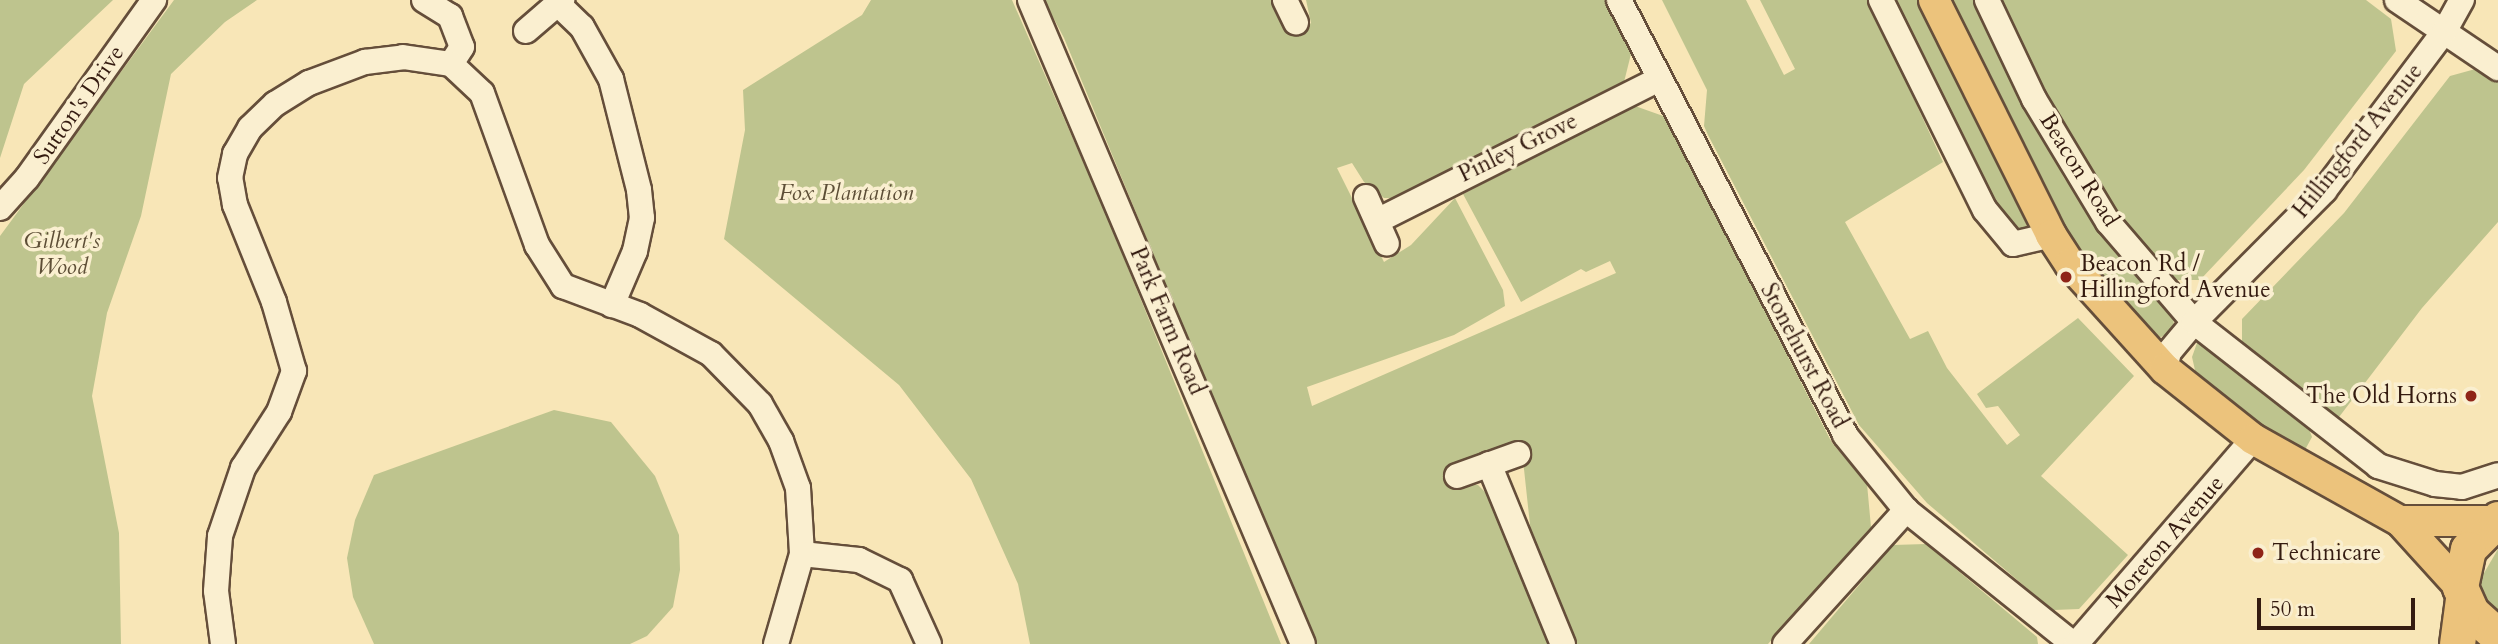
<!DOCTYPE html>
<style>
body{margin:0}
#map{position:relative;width:2498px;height:644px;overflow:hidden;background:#f8e6b7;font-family:Cardo,serif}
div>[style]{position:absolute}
.green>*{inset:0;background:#bec48e}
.roads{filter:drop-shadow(2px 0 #654e3a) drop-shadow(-2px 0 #654e3a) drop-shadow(0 2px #654e3a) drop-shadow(0 -2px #654e3a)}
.minor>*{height:24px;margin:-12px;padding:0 12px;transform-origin:12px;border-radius:12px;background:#faefd0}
.major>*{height:30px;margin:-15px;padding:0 15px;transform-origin:15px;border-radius:15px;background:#ecc37c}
.highway>*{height:35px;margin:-17.5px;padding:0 17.5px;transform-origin:17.5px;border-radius:17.5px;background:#ecc37c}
.dots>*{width:19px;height:19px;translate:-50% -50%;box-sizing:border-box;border:4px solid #faefd0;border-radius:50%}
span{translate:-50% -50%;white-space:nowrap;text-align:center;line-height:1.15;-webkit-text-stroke:7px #faefd0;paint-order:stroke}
.street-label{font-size:23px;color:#341b10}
.park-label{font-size:23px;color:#5d4e36;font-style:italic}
.poi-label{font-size:23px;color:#341b10}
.left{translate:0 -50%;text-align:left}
.right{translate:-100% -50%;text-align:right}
.scale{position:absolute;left:2257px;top:598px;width:158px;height:32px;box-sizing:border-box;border:4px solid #341b10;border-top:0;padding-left:9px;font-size:21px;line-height:24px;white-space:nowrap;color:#341b10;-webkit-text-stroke:5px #faefd0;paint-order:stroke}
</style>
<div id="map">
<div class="green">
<div style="clip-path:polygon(0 0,113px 0,24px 84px,0 158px)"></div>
<div style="clip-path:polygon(174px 0,257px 0,225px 22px,171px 74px,141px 216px,107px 313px,92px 396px,119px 533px,121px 644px,0 644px,0 236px)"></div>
<div style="clip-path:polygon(871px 0,1012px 0,1106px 214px,1281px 644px,1030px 644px,1018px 584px,971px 479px,899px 385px,724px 239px,745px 130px,743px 90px,862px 15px)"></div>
<div style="clip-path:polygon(1044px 0,1274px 0,1304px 29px,1311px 23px,1306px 0,1607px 0,1632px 50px,1623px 86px,1395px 198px,1384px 198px,1364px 182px,1352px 163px,1337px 168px,1384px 262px,1411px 245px,1455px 198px,1503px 290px,1505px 306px,1454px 335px,1307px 387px,1312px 406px,1616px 273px,1610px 261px,1586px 272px,1581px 269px,1521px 302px,1463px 194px,1635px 106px,1666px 117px,1832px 443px,1867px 484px,1871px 527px,1768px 644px,1576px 644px,1531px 534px,1523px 460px,1515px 441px,1454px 465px,1465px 484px,1478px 485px,1492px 499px,1548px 644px,1314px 644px,1064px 38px)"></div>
<div style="clip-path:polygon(1662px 0,1746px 0,1784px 75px,1795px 69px,1760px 0,1868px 0,1943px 162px,1845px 222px,1910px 339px,1928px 331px,1947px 368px,2007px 445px,2020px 435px,1998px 406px,1986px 408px,1977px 394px,2078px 318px,2134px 376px,2041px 476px,2128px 555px,2079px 609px,2054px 610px,2043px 602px,1927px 503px,1859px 425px,1708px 135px,1704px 126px,1707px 90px)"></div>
<div style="clip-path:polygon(1892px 0,1920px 0,2029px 230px,2011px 234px)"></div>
<div style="clip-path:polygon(1943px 0,1976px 0,2064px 178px,2131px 266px,2173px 311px,2174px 330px,2161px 337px,2148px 336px,2084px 267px)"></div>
<div style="clip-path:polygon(1996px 0,2366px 0,2391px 19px,2396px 51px,2304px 170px,2200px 280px,2168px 280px,2078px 161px)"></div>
<div style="clip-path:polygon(2479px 68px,2498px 80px,2498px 222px,2422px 308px,2336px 421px,2242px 350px,2242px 319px,2344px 213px,2450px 76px)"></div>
<div style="clip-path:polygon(2202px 342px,2242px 378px,2308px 426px,2312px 437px,2306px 448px,2299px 451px,2250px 424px,2197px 379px,2192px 357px,2197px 343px)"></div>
<div style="clip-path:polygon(554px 410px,611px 422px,655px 476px,679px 535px,680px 570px,673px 607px,647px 636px,630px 644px,374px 644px,353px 597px,347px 558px,355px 520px,374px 475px)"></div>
<div style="clip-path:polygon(1926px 544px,2037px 637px,2038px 644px,1809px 644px,1893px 545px)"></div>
<div style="clip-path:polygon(2498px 549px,2498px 619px,2487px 607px,2480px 580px)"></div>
</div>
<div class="roads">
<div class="minor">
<div style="left:424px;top:0;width:31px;rotate:32deg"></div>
<div style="left:450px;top:16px;width:33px;rotate:69deg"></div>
<div style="left:462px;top:47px;width:20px;rotate:123deg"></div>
<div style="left:1030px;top:0;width:699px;rotate:67.03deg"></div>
<div style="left:1285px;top:0;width:25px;rotate:64deg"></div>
<div style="left:1619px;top:0;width:490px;rotate:62.5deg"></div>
<div style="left:1845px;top:435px;width:97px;rotate:50.9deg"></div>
<div style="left:1906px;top:510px;width:214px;rotate:38.7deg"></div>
<div style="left:1881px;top:0;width:234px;rotate:63.7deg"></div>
<div style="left:1985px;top:210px;width:44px;rotate:50.5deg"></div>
<div style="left:2013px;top:244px;width:39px;rotate:-13deg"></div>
<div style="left:1987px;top:0;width:110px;rotate:64.6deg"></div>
<div style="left:2034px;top:99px;width:144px;rotate:59deg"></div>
<div style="left:2108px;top:222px;width:132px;rotate:49.3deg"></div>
<div style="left:2194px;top:322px;width:234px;rotate:38deg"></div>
<div style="left:2378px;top:466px;width:60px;rotate:17.5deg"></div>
<div style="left:2435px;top:484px;width:27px;rotate:6deg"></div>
<div style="left:2462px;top:487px;width:38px;rotate:-18deg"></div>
<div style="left:2397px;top:0;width:122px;rotate:34deg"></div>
<div style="left:558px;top:4px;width:33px;rotate:44deg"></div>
<div style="left:582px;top:27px;width:60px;rotate:60.9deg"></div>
<div style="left:611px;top:79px;width:114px;rotate:75.8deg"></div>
<div style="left:639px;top:190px;width:28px;rotate:84deg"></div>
<div style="left:642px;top:218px;width:34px;rotate:102deg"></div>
<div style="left:635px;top:251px;width:59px;rotate:113.1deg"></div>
<div style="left:526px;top:31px;width:48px;rotate:-40.7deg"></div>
<div style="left:1366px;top:197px;width:51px;rotate:65.9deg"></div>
<div style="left:0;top:208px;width:40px;rotate:-48deg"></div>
<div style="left:27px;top:178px;width:219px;rotate:-54.5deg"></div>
<div style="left:1379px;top:220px;width:313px;rotate:-26.7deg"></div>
<div style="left:2165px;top:369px;width:17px;rotate:-77deg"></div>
<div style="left:2169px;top:352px;width:39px;rotate:-50deg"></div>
<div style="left:2194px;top:322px;width:185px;rotate:-45.2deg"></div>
<div style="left:2324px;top:191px;width:199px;rotate:-53deg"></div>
<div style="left:2444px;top:32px;width:37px;rotate:-61deg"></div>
<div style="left:1489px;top:464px;width:195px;rotate:67.7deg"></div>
<div style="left:1457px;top:476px;width:65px;rotate:-19.8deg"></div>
<div style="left:802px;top:554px;width:57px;rotate:6deg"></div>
<div style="left:859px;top:560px;width:46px;rotate:26deg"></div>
<div style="left:900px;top:580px;width:70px;rotate:65.6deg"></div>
<div style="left:223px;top:644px;width:53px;rotate:-97.5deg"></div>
<div style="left:216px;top:591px;width:55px;rotate:-85.8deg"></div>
<div style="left:220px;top:536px;width:72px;rotate:-71.3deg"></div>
<div style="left:243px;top:468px;width:67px;rotate:-57.3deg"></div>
<div style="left:279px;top:412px;width:44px;rotate:-69.9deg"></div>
<div style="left:294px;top:371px;width:72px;rotate:-106.2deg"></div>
<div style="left:274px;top:302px;width:105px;rotate:-111.9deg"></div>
<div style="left:235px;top:205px;width:27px;rotate:-100deg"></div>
<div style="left:230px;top:178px;width:25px;rotate:-78deg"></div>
<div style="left:235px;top:154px;width:30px;rotate:-60deg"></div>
<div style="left:250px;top:128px;width:35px;rotate:-44deg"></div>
<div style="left:275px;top:104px;width:40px;rotate:-32deg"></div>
<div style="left:309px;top:83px;width:60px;rotate:-20.6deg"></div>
<div style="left:365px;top:62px;width:38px;rotate:-7deg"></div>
<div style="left:403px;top:57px;width:49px;rotate:8.3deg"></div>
<div style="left:451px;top:64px;width:42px;rotate:43.1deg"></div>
<div style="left:482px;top:93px;width:162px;rotate:70.1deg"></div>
<div style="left:537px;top:245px;width:49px;rotate:57.6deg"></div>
<div style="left:563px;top:286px;width:82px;rotate:20.6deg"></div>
<div style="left:640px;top:315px;width:81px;rotate:28.8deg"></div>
<div style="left:711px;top:354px;width:70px;rotate:45.6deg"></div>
<div style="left:760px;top:404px;width:43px;rotate:60.4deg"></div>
<div style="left:781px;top:441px;width:50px;rotate:70.1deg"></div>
<div style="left:798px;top:488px;width:66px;rotate:86.5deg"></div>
<div style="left:802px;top:554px;width:94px;rotate:106.1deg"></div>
<div style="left:1785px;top:644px;width:181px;rotate:-47.9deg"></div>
<div style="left:2076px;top:644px;width:271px;rotate:-49.2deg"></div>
</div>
<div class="major">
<div style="left:1934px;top:0;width:263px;rotate:63.5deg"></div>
<div style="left:2051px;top:235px;width:35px;rotate:57deg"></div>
<div style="left:2070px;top:264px;width:142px;rotate:47.9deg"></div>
<div style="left:2165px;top:369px;width:112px;rotate:38.5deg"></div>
<div style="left:2253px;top:439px;width:168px;rotate:29.2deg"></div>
<div style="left:2400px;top:521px;width:89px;rotate:47.7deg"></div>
<div style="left:2400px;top:521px;width:93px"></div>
</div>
<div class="highway">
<div style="left:2498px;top:519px;width:42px;rotate:135deg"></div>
<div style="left:2468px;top:549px;width:39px;rotate:102deg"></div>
<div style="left:2460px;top:587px;width:27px;rotate:66deg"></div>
<div style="left:2471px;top:612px;width:36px;rotate:42deg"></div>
<div style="left:2457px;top:644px;width:45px;rotate:-82.4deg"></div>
</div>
</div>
<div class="dots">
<div style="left:2066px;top:277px;background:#8f2418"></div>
<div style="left:2471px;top:396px;background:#8f2418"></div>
<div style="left:2258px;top:553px;background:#8f2418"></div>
</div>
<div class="street-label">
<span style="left:79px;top:105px;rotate:-55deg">Sutton's Drive</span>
<span style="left:2358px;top:141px;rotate:-51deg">Hillingford Avenue</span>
<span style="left:1518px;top:148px;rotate:-26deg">Pinley Grove</span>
<span style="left:2079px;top:170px;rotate:58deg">Beacon Road</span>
<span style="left:1167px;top:321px;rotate:67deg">Park Farm Road</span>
<span style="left:1804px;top:356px;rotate:62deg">Stonehurst Road</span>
<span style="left:2165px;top:542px;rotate:-49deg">Moreton Avenue</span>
</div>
<div class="park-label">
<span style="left:846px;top:193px">Fox Plantation</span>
<span style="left:62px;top:254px">Gilbert's<br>Wood</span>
</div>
<div class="poi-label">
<span class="left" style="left:2080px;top:277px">Beacon Rd /<br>Hillingford Avenue</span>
<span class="right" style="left:2457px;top:396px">The Old Horns</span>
<span class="left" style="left:2272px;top:553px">Technicare</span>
</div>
<div class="scale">50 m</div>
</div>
